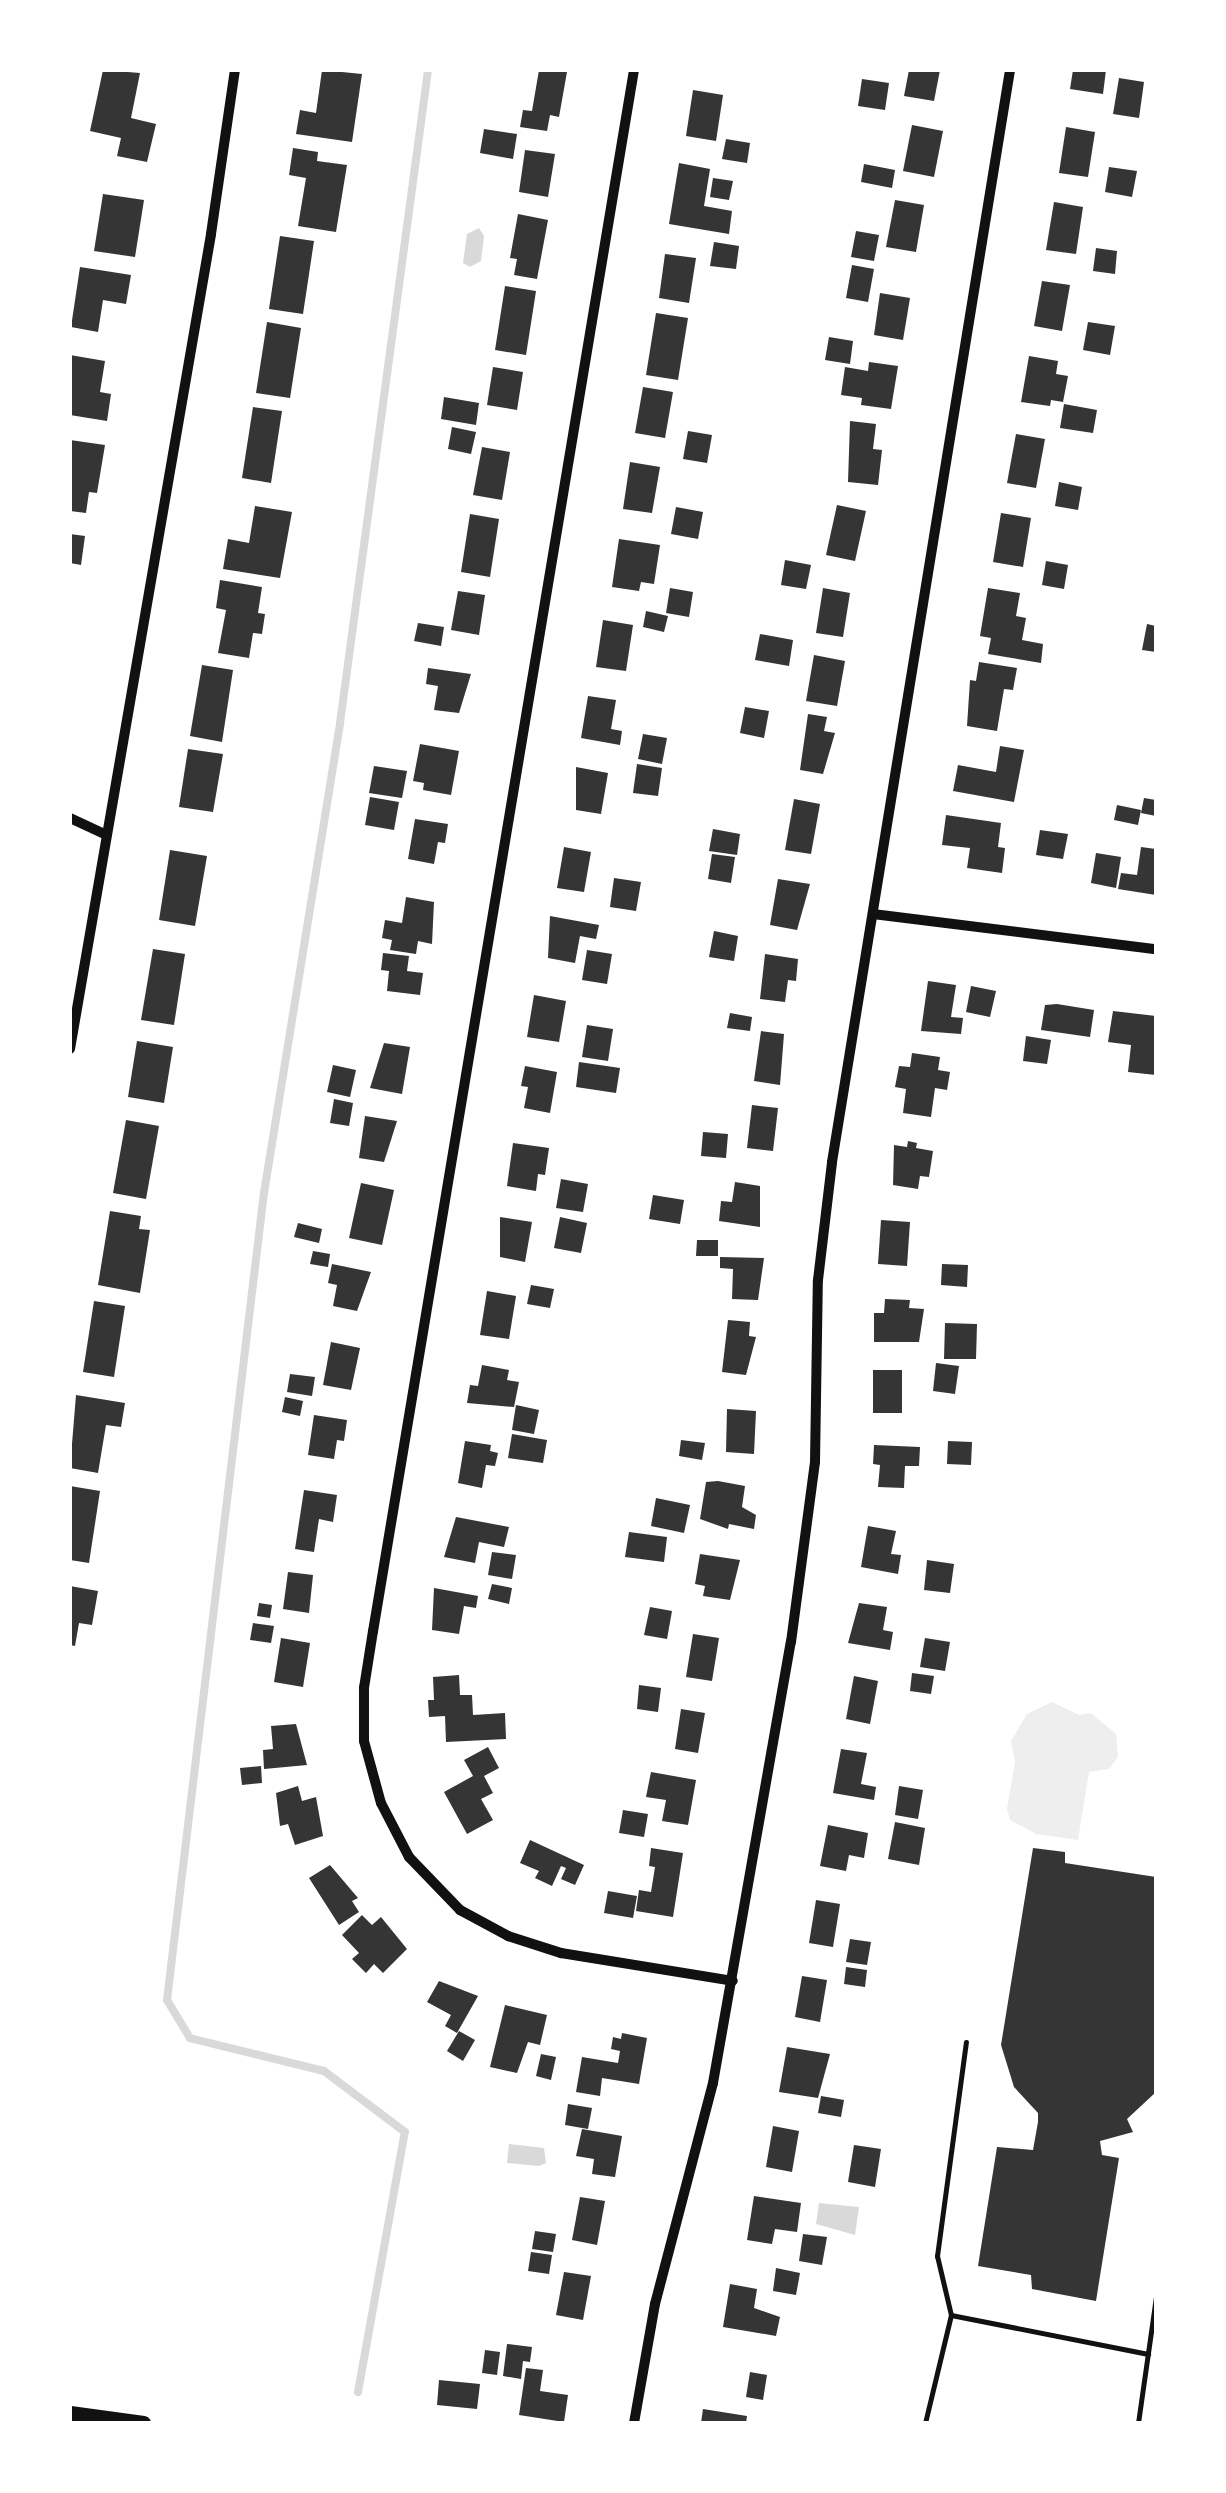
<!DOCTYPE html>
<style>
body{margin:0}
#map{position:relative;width:1226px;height:2493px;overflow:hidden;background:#fff;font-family:"Varela Round",sans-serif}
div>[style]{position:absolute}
.green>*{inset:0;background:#eee}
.water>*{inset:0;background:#d9d9d9}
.stream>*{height:8px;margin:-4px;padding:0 4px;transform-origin:4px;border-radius:4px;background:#d9d9d9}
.building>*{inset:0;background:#353535}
.service>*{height:5px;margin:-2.5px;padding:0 2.5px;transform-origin:2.5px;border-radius:2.5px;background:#111}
.minor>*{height:10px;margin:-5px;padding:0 5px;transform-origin:5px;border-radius:5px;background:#111}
.secondary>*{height:15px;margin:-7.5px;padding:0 7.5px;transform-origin:7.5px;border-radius:7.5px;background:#111}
span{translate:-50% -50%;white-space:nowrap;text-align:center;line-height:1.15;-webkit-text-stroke:8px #fff;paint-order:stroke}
.frame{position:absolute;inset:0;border:72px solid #fff;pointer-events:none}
</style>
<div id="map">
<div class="green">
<div style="clip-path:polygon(1052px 1702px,1079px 1715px,1091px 1713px,1116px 1734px,1118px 1757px,1109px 1769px,1089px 1772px,1078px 1840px,1036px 1834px,1010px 1820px,1007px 1809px,1015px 1762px,1011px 1741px,1027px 1714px)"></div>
</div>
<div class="water">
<div style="clip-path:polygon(479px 228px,484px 236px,481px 261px,470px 267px,463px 263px,467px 234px)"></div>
<div style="clip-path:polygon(509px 2144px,544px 2148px,546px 2163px,539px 2166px,507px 2163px)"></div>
<div style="clip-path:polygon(819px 2203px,859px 2207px,855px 2235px,816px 2224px)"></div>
</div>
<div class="stream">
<div style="left:358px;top:2392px;width:264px;rotate:-79.8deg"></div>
<div style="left:405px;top:2132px;width:101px;rotate:-143deg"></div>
<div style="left:324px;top:2071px;width:138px;rotate:-166.2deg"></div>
<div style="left:190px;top:2038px;width:44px;rotate:-121.2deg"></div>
<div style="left:167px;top:2000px;width:813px;rotate:-83.15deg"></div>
<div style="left:264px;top:1193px;width:476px;rotate:-80.8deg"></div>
<div style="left:340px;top:723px;width:659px;rotate:-82.32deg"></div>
</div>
<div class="building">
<div style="clip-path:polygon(103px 70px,140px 73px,131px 118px,156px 124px,147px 162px,117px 156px,121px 138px,90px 131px)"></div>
<div style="clip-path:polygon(322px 70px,362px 74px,352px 142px,296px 134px,300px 110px,316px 113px)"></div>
<div style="clip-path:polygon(539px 70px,567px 72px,559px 117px,550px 115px,547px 131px,520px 127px,523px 110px,532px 111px)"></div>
<div style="clip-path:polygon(909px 70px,940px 70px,934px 101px,904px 96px)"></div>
<div style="clip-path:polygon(1073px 70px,1106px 70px,1103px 94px,1070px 89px)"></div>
<div style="clip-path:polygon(1119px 78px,1144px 82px,1139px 118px,1113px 114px)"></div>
<div style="clip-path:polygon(862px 79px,889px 83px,885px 110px,858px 106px)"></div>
<div style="clip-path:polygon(693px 90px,723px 95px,716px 141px,686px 136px)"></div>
<div style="clip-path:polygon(912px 125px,943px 131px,934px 177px,903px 171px)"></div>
<div style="clip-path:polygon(1066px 127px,1095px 132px,1088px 177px,1059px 173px)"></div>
<div style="clip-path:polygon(484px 129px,517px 134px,513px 159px,480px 153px)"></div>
<div style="clip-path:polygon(726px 139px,750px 143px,747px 163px,722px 159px)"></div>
<div style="clip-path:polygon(293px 148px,318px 152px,317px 161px,347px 165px,336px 232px,298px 226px,306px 178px,289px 175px)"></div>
<div style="clip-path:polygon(525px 150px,555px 154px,548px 197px,519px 192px)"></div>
<div style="clip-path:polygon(679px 163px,710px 169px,704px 206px,732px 211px,729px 234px,669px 224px)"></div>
<div style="clip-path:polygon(864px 164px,895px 170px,892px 188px,861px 182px)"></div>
<div style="clip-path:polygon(1109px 167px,1137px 171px,1132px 197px,1105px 192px)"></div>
<div style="clip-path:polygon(713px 178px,733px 181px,729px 200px,710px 197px)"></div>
<div style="clip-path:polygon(103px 194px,144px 200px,135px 257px,94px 251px)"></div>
<div style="clip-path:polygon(895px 200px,924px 205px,916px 252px,886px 247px)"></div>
<div style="clip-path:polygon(1054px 202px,1083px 207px,1076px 254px,1046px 250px)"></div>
<div style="clip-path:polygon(518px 214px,548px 220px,537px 279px,514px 275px,517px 259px,510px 258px)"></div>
<div style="clip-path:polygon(856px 231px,879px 235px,874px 261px,851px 257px)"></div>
<div style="clip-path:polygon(280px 236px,314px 241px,303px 314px,269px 309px)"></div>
<div style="clip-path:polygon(714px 242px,739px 246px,736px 269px,710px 266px)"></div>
<div style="clip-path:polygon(1096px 248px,1117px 251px,1115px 274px,1093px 271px)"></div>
<div style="clip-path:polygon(665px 254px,696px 258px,689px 303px,659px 298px)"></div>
<div style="clip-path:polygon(852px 265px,874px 269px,868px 302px,846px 298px)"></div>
<div style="clip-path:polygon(80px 267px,131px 275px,126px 304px,103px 300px,98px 332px,71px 327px)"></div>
<div style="clip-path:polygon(1042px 281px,1070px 285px,1062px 331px,1034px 326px)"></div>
<div style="clip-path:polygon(505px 286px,536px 291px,526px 355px,495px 350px)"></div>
<div style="clip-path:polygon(880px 293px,910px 298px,903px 340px,874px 335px)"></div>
<div style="clip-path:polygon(656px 313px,688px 318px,678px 380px,646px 375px)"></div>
<div style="clip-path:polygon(267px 322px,301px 328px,290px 398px,256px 393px)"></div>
<div style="clip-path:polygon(1088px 322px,1115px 326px,1110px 355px,1083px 350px)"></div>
<div style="clip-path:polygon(829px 337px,853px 341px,850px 364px,825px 360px)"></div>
<div style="clip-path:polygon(70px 355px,105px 361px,100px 392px,111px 394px,107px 421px,70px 415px)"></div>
<div style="clip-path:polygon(1029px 356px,1058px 361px,1056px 374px,1068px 376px,1063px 402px,1051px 400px,1050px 406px,1021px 402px)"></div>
<div style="clip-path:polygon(869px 362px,898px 366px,891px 409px,861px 405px,862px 398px,841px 395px,845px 367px,868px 371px)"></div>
<div style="clip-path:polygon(493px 367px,523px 372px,517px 410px,487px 405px)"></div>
<div style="clip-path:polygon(643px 387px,673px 392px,665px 438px,635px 433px)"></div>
<div style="clip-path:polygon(444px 397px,479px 403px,476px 425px,441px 419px)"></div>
<div style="clip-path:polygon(1064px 404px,1097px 410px,1093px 433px,1060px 428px)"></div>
<div style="clip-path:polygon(253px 407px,282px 411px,271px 483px,242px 478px)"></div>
<div style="clip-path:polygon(850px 421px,876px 424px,873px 449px,882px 450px,878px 485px,848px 482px)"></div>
<div style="clip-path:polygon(452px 427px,476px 432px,471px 454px,448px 449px)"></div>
<div style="clip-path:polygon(688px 431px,712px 435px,707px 463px,683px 459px)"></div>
<div style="clip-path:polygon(1016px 434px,1045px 439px,1036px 488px,1007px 483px)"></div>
<div style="clip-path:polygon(70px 440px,105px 445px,97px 493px,89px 492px,86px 513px,70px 511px)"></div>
<div style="clip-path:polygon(482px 447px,510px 452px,502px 500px,473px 495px)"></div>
<div style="clip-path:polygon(630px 462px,660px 467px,652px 513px,623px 509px)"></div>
<div style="clip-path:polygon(1059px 482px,1082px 487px,1078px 510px,1055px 506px)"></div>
<div style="clip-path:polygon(837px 505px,866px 511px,855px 561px,826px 555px)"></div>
<div style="clip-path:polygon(255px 506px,292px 512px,280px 578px,223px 569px,228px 539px,249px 543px)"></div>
<div style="clip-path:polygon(676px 507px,703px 512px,698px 539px,671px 534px)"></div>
<div style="clip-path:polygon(1001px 513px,1031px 518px,1023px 567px,993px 562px)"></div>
<div style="clip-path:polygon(470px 514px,499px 519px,490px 577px,461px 572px)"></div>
<div style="clip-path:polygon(70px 534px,85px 536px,81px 565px,70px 563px)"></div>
<div style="clip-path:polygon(619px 539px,660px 545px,654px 584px,641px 582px,639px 591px,612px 587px)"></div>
<div style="clip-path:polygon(785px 560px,811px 565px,806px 589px,781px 585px)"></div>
<div style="clip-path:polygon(1046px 561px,1068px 565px,1064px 589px,1042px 585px)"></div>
<div style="clip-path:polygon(220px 580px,262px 587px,258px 613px,265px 614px,262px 634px,253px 633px,249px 658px,218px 653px,226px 610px,216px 608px)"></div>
<div style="clip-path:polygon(670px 588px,693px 592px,689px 617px,666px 613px)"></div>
<div style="clip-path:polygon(823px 588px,850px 593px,843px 637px,816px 633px)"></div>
<div style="clip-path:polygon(988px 588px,1020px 593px,1016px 616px,1026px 618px,1022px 640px,1043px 644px,1041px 663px,988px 654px,991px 638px,980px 636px)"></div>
<div style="clip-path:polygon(458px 591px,485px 595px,479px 635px,451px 630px)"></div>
<div style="clip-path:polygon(646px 611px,668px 616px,664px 632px,643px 627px)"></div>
<div style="clip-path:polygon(603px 620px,633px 625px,626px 671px,596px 667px)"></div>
<div style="clip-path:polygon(418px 623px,444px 627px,441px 646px,414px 641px)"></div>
<div style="clip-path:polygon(1147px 624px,1156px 626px,1156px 652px,1142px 650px)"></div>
<div style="clip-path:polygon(760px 634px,793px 640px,789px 666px,755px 660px)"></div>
<div style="clip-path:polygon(814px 655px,845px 661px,837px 706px,806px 701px)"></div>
<div style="clip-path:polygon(979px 662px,1017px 668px,1013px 690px,1004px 689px,997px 731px,967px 726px,970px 680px,976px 681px)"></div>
<div style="clip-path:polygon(202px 665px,233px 670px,222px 742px,190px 736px)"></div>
<div style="clip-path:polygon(428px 668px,471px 674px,459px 713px,434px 710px,438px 686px,426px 684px)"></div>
<div style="clip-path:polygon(588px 696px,616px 700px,611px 729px,622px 731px,620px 745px,581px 738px)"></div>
<div style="clip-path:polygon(745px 707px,769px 711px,764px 738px,740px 733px)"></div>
<div style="clip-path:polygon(808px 714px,827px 717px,824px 731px,835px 733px,823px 774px,800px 770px)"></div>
<div style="clip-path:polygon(643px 734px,667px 738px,662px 764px,638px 759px)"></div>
<div style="clip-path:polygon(420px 744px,459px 751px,451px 795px,423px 790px,424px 783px,413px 781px)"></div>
<div style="clip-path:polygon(1000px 746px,1024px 750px,1014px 802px,953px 791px,958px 765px,996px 772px)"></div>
<div style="clip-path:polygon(188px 749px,223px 754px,213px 812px,179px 807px)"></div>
<div style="clip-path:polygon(637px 764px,662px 768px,658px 796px,633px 793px)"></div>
<div style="clip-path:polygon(374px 766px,407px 771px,402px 798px,369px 793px)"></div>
<div style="clip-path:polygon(576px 767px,608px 773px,601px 814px,576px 810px)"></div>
<div style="clip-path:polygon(370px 797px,399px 802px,394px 830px,365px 825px)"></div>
<div style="clip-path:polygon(1144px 798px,1156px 800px,1156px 816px,1141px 813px)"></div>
<div style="clip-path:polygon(794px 799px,820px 804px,811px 854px,785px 850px)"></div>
<div style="clip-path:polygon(1117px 805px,1141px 810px,1138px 825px,1114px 820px)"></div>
<div style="clip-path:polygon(946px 815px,1001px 823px,998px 847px,1005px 848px,1002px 873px,967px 868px,970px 848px,942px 845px)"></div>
<div style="clip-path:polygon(415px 819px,448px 824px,445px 843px,438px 842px,434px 864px,408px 859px)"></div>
<div style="clip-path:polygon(713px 829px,740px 834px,737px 855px,709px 851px)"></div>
<div style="clip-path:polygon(1040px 830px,1068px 834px,1063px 859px,1036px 855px)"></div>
<div style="clip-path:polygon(564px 847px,591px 852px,584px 892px,557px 888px)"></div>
<div style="clip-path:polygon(1141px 847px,1156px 849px,1156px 895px,1118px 889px,1121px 873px,1137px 875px)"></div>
<div style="clip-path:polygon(170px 850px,207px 856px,195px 926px,159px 920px)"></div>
<div style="clip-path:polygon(1096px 853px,1121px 857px,1116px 888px,1091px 883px)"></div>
<div style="clip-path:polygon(712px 854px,735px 857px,731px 883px,708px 879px)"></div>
<div style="clip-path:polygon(614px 878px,641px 882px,636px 911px,610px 907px)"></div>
<div style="clip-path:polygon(778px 879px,810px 884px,797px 930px,770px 925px)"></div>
<div style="clip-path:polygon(406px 897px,434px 902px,432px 944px,418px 941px,416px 954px,390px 950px,392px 940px,382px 938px,385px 920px,402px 923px)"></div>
<div style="clip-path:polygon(550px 916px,599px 925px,596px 939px,580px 936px,575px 963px,548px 958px)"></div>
<div style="clip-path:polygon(714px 931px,738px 936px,734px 961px,709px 957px)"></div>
<div style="clip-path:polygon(153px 949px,185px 954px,174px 1025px,141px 1020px)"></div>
<div style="clip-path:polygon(587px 950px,612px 954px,607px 984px,582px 980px)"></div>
<div style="clip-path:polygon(383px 953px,409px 956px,407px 971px,423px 973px,420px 995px,387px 991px,389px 971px,381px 970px)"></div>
<div style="clip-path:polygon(765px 954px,798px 959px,796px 981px,788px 980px,785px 1002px,760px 999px)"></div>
<div style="clip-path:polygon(928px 981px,956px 985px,951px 1017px,963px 1018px,961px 1034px,921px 1031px)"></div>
<div style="clip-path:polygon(971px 986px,996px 991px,990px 1017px,966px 1012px)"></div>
<div style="clip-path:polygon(534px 995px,566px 1001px,559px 1042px,527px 1037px)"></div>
<div style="clip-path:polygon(1057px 1004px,1094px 1010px,1090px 1037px,1041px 1030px,1045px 1005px)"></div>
<div style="clip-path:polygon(1113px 1011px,1156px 1016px,1156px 1075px,1128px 1072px,1131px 1045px,1108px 1042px)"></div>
<div style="clip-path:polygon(730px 1013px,752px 1017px,750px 1031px,727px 1028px)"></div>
<div style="clip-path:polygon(587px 1025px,613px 1029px,608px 1061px,582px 1057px)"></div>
<div style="clip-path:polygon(761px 1031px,784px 1034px,780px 1085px,754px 1081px)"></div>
<div style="clip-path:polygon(1026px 1036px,1051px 1040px,1047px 1064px,1023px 1061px)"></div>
<div style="clip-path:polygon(137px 1041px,173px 1047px,164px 1103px,128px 1097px)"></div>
<div style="clip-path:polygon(384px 1043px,410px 1047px,402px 1094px,370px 1088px)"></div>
<div style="clip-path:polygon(912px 1053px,940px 1057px,938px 1070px,950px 1072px,947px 1090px,935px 1088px,931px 1117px,903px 1113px,906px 1089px,895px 1087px,899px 1066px,910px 1067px)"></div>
<div style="clip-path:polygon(579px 1062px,620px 1068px,616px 1093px,576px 1087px)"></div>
<div style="clip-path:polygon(333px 1065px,356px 1070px,350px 1097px,327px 1092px)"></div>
<div style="clip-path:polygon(525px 1066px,557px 1072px,550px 1113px,524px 1108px,528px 1087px,521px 1086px)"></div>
<div style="clip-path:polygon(334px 1099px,353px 1103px,349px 1126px,330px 1123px)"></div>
<div style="clip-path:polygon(752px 1105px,778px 1108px,773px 1151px,747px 1148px)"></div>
<div style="clip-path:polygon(365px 1116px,397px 1121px,384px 1162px,359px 1158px)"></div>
<div style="clip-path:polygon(126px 1120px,159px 1126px,146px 1199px,113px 1193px)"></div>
<div style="clip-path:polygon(703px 1132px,728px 1134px,726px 1158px,701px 1156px)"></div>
<div style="clip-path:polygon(908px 1141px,917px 1143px,916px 1148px,933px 1151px,929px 1177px,920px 1176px,918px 1189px,893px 1185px,894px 1145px,907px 1147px)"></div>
<div style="clip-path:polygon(513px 1143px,549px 1148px,545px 1175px,538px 1174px,536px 1191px,507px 1186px)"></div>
<div style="clip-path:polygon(561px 1179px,588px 1184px,583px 1212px,556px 1208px)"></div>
<div style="clip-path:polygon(735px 1182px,760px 1186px,760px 1227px,719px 1221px,721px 1201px,732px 1202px)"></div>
<div style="clip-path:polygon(361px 1183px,394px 1190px,382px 1245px,349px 1238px)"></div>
<div style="clip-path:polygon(653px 1195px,684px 1200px,680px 1224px,649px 1219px)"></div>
<div style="clip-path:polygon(110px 1211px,141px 1216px,139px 1229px,150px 1230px,140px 1293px,98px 1285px)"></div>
<div style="clip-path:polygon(500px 1217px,532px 1222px,525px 1262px,500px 1257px)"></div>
<div style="clip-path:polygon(560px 1217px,587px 1223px,581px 1253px,554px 1248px)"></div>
<div style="clip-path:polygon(881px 1220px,910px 1222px,907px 1266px,878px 1264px)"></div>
<div style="clip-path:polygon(298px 1223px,322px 1229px,319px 1243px,294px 1237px)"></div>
<div style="clip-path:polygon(697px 1240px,718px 1240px,718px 1256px,696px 1256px)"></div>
<div style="clip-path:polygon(313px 1251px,330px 1254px,328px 1267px,310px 1264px)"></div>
<div style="clip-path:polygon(720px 1257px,764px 1258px,758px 1300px,732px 1299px,733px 1269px,720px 1268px)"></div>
<div style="clip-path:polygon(332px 1264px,371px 1272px,357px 1311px,333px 1306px,337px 1285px,328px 1283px)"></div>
<div style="clip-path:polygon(942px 1264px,968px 1265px,967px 1287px,941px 1285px)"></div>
<div style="clip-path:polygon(531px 1285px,554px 1289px,550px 1308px,527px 1304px)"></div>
<div style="clip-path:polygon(487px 1291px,516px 1296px,509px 1339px,480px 1335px)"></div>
<div style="clip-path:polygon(885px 1299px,910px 1300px,909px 1308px,924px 1309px,919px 1342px,874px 1342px,874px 1313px,884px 1313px)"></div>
<div style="clip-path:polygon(94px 1301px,125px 1306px,114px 1377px,83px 1372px)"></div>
<div style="clip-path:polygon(728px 1320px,750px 1322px,749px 1336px,756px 1337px,746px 1375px,722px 1372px)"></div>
<div style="clip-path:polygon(945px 1323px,977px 1324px,976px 1359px,944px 1359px)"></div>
<div style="clip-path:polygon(331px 1342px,360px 1348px,351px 1390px,323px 1385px)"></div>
<div style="clip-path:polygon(936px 1363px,959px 1366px,955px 1394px,933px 1391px)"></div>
<div style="clip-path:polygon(482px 1365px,509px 1370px,507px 1380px,519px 1382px,514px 1407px,467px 1403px,470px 1385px,478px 1386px)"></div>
<div style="clip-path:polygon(873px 1370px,902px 1370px,902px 1413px,873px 1413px)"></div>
<div style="clip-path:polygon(290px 1374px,315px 1377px,312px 1396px,287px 1392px)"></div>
<div style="clip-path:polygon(76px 1395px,125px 1403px,121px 1427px,106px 1425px,98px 1473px,70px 1468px)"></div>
<div style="clip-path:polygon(285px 1397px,303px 1401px,300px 1416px,282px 1412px)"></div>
<div style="clip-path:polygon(516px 1405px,539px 1410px,534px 1434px,512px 1430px)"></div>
<div style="clip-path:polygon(727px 1409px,756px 1411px,754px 1454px,726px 1452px)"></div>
<div style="clip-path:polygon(314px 1415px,347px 1420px,344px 1441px,337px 1440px,334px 1459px,308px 1455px)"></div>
<div style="clip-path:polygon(512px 1434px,547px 1440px,543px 1463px,508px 1458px)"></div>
<div style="clip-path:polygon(681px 1440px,705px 1443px,702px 1460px,679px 1456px)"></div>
<div style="clip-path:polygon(465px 1441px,491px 1445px,490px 1451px,498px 1453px,495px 1466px,486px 1465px,482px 1488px,458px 1483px)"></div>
<div style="clip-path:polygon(948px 1441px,972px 1442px,971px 1465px,947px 1464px)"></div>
<div style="clip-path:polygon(874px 1445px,920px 1447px,919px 1466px,905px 1466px,904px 1488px,878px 1487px,880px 1465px,873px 1464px)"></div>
<div style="clip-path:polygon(718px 1481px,745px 1486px,742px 1507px,756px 1515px,754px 1529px,729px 1524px,728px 1529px,700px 1519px,706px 1482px)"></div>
<div style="clip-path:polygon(70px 1486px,100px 1491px,89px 1563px,70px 1560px)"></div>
<div style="clip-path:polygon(304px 1490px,337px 1495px,333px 1522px,319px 1519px,314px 1552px,295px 1549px)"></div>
<div style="clip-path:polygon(656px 1498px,690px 1505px,684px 1533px,651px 1526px)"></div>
<div style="clip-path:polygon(456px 1517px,509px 1527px,504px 1547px,479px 1542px,475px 1563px,444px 1557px)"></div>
<div style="clip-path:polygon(868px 1526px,896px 1531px,891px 1554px,901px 1555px,898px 1574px,861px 1567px)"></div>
<div style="clip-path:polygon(629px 1532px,667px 1537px,664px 1562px,625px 1557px)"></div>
<div style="clip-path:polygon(492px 1552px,516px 1555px,512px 1579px,488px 1575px)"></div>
<div style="clip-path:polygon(700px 1554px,740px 1560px,730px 1600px,703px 1596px,705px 1586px,695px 1584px)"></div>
<div style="clip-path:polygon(927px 1560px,954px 1564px,950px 1593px,924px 1590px)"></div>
<div style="clip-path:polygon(288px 1572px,313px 1575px,309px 1613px,283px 1609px)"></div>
<div style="clip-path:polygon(492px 1584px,512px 1588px,509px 1604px,488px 1599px)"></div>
<div style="clip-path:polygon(70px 1586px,98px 1591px,92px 1625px,79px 1623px,75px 1646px,70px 1645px)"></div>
<div style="clip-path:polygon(434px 1588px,478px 1596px,476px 1608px,464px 1606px,459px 1634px,432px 1630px)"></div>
<div style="clip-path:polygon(259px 1603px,272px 1605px,270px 1618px,257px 1616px)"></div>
<div style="clip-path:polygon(859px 1603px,887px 1607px,883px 1630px,893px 1632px,890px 1650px,848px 1643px)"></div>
<div style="clip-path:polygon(650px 1607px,672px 1611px,667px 1639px,644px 1635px)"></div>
<div style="clip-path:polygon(253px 1623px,274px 1626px,271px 1643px,250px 1640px)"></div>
<div style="clip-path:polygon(693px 1634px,719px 1638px,712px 1681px,686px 1677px)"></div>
<div style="clip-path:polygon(281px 1638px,310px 1643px,303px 1687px,274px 1682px)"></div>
<div style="clip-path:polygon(925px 1638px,950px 1642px,945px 1671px,920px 1667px)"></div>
<div style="clip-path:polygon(912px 1673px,934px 1676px,931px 1694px,910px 1691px)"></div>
<div style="clip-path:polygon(459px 1675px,460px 1695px,472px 1695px,473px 1715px,505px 1713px,506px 1739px,446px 1742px,445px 1716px,429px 1717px,428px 1700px,434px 1700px,433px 1677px)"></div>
<div style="clip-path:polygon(854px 1676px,878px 1681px,870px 1724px,846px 1719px)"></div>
<div style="clip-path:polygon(639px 1685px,661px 1688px,658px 1712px,637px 1709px)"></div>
<div style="clip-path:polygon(681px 1709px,705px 1713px,698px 1753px,675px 1749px)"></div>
<div style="clip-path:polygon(296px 1724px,307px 1765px,264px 1769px,263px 1750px,273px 1749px,271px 1726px)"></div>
<div style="clip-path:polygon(488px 1747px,499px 1768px,484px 1776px,493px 1793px,481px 1799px,493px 1820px,467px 1834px,444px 1792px,473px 1776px,464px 1760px)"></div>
<div style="clip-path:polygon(841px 1749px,867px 1753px,861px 1784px,876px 1787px,874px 1800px,833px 1793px)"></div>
<div style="clip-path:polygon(261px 1766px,262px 1783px,242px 1785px,240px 1768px)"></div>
<div style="clip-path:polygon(651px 1772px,696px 1780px,688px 1825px,662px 1821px,666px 1800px,646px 1797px)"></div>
<div style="clip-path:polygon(298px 1786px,302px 1801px,316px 1797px,323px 1836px,295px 1845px,288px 1824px,280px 1826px,276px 1793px)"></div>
<div style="clip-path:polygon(899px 1786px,923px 1790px,918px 1819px,895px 1815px)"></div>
<div style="clip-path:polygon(623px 1810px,648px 1814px,644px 1837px,619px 1833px)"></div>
<div style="clip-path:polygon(895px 1822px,925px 1828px,919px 1865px,888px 1859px)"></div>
<div style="clip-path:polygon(828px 1825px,868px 1833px,864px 1858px,849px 1855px,846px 1871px,820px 1866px)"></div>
<div style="clip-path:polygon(530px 1840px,584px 1865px,575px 1885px,561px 1879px,566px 1868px,561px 1866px,552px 1886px,535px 1878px,539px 1871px,520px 1863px)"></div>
<div style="clip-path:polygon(651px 1848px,683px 1853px,673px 1917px,636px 1911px,639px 1890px,651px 1892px,655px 1867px,649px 1866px)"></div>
<div style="clip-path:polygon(1033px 1848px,1065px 1852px,1065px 1863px,1156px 1877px,1156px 2092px,1127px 2119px,1133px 2132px,1100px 2141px,1102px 2155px,1119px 2158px,1096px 2301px,1032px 2289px,1031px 2275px,978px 2266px,997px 2147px,1033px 2150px,1038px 2122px,1038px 2113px,1014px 2087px,1001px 2045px)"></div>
<div style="clip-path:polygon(330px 1865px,358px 1898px,352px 1901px,359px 1912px,339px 1925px,309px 1878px)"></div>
<div style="clip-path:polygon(608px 1891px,637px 1896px,633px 1918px,604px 1913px)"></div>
<div style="clip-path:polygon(816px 1900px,840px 1904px,833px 1947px,809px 1943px)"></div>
<div style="clip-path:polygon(362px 1915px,372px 1925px,381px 1917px,407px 1949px,383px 1973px,374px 1964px,366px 1973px,352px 1959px,359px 1953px,342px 1935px)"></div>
<div style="clip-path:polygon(850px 1939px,871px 1942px,867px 1965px,846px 1962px)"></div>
<div style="clip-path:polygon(846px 1967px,867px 1970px,865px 1987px,844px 1984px)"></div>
<div style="clip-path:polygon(802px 1976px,827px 1980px,820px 2022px,795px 2017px)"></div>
<div style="clip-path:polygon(439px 1981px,478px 1996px,457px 2033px,445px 2026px,451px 2015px,427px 2002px)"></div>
<div style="clip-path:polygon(505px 2005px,547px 2015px,540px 2045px,528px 2042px,517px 2073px,490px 2067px)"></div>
<div style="clip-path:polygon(459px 2031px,475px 2040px,463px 2061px,447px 2051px)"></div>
<div style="clip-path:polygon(622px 2033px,647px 2038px,639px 2084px,602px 2078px,600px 2096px,576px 2092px,582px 2057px,618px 2063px,620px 2051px,611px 2049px,613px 2037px,621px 2039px)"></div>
<div style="clip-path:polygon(787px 2047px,830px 2054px,818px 2098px,779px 2092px)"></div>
<div style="clip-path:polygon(541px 2054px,556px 2057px,551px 2080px,536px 2076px)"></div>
<div style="clip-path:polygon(821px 2096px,844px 2100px,841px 2117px,818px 2113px)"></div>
<div style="clip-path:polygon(568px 2104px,592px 2108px,588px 2129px,565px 2125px)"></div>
<div style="clip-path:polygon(773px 2126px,799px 2131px,792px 2172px,766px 2167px)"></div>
<div style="clip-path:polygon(582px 2129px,622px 2136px,615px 2177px,592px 2174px,594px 2159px,576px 2156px)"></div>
<div style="clip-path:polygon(854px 2145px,881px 2149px,875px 2187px,848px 2182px)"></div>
<div style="clip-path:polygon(754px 2196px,801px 2203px,797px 2232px,775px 2229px,772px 2244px,747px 2240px)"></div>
<div style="clip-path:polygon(580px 2197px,605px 2201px,597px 2245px,572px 2240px)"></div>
<div style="clip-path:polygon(535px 2231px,556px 2234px,553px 2252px,532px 2249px)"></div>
<div style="clip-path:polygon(803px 2234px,827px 2237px,822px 2265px,799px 2261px)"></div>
<div style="clip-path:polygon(531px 2252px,552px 2255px,549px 2274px,528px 2271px)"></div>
<div style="clip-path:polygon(776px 2268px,800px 2273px,796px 2295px,773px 2291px)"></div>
<div style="clip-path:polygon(564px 2272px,591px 2276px,583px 2320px,556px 2315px)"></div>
<div style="clip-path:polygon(730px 2284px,757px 2289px,754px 2308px,780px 2317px,776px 2336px,723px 2327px)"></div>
<div style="clip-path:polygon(507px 2344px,532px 2347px,530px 2362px,523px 2361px,521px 2379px,503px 2376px)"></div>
<div style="clip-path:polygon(485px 2350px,500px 2352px,497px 2375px,482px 2373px)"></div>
<div style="clip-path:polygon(526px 2368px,543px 2370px,540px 2391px,568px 2395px,564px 2422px,519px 2415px)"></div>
<div style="clip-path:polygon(750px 2372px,767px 2375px,763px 2400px,746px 2397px)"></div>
<div style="clip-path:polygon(439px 2380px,480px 2384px,477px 2409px,437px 2405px)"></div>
<div style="clip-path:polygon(703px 2409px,747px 2416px,746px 2423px,701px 2423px)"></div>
</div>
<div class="service">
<div style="left:951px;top:2315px;width:61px;rotate:-103.3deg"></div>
<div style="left:937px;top:2256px;width:216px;rotate:-82.3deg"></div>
<div style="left:925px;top:2423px;width:111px;rotate:-76.5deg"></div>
<div style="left:951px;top:2315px;width:201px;rotate:11.2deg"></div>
<div style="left:1138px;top:2423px;width:128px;rotate:-81.9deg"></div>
</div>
<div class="minor">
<div style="left:634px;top:70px;width:1583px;rotate:99.49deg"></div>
<div style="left:373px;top:1631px;width:58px;rotate:99deg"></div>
<div style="left:364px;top:1688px;width:53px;rotate:90deg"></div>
<div style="left:364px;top:1741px;width:64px;rotate:74.7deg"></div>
<div style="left:381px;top:1803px;width:61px;rotate:62.6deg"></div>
<div style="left:409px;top:1857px;width:74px;rotate:46.1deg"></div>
<div style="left:460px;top:1910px;width:55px;rotate:28.4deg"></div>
<div style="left:508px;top:1936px;width:56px;rotate:17.8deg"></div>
<div style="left:561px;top:1953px;width:174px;rotate:9.2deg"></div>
<div style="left:70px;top:818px;width:38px;rotate:25deg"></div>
<div style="left:873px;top:914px;width:285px;rotate:7.1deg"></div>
<div style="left:70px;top:1049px;width:827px;rotate:-80.18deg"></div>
<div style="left:211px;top:234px;width:166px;rotate:-81.7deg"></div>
<div style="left:634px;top:2423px;width:121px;rotate:-80deg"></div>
<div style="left:655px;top:2304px;width:228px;rotate:-75.3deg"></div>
<div style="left:713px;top:2083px;width:448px;rotate:-80deg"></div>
<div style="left:791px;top:1642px;width:182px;rotate:-82.4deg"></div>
<div style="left:815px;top:1462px;width:182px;rotate:-89.1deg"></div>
<div style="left:818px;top:1280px;width:119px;rotate:-83.2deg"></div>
<div style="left:832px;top:1162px;width:1106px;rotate:-80.74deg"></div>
</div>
<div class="secondary">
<div style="left:70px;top:2413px;width:74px;rotate:7.8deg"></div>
</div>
<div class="frame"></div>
</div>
